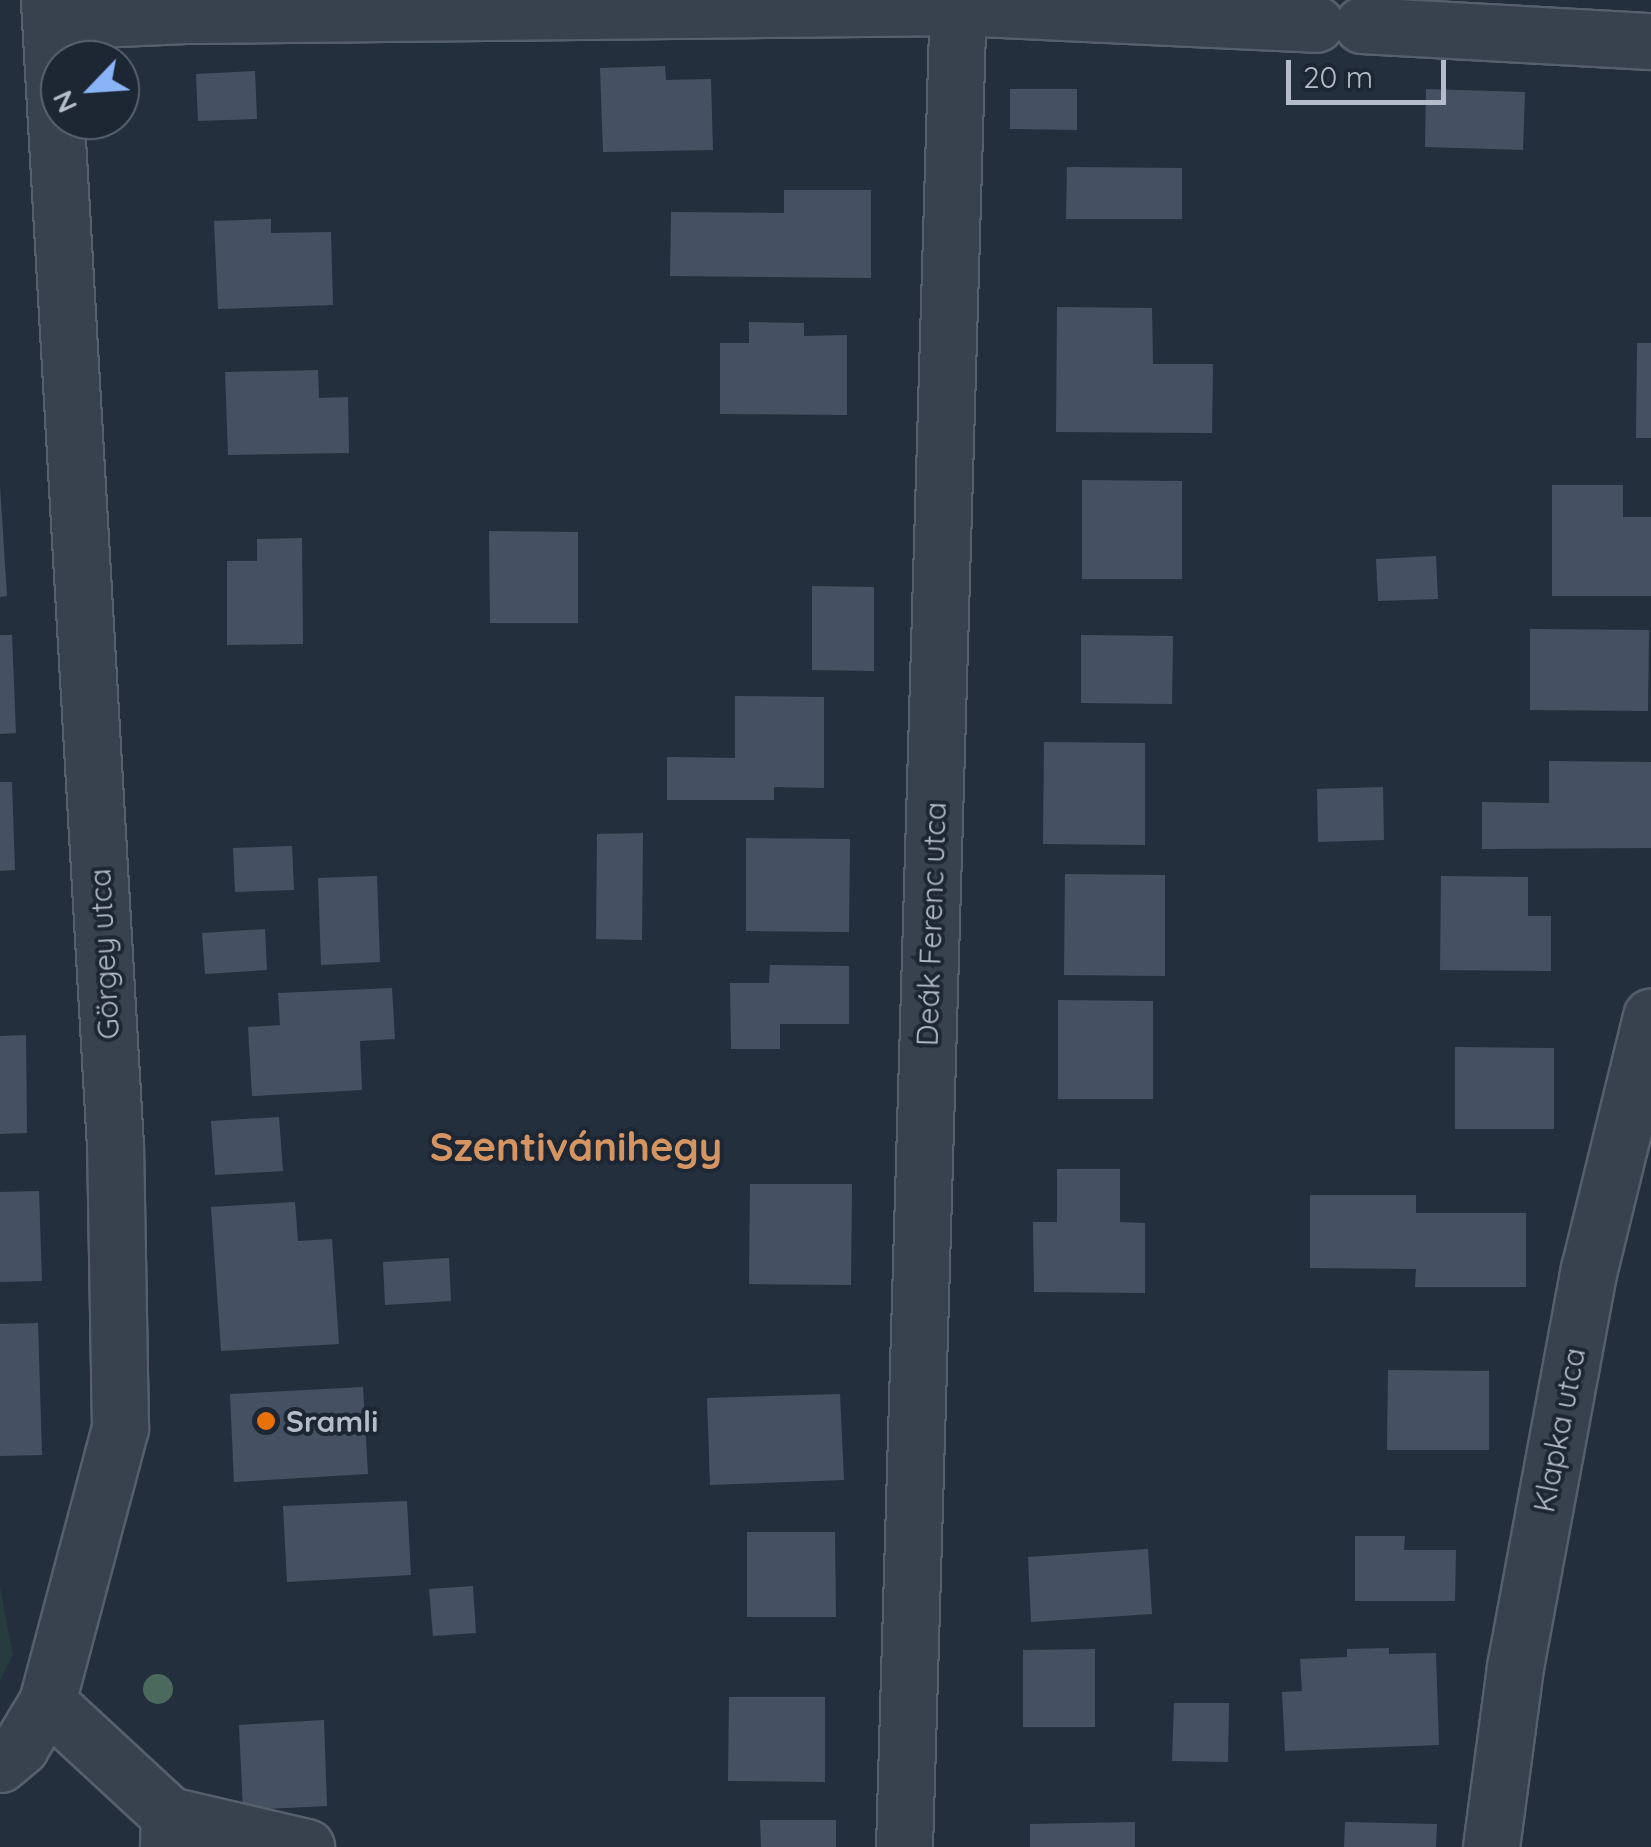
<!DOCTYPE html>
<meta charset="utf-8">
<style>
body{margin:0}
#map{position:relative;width:1651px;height:1847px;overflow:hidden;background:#242f3e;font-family:Quicksand,sans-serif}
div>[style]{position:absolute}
.green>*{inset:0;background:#263c3f}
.building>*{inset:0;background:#455162}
.roads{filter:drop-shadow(2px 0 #565f6c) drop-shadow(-2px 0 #565f6c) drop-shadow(0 2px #565f6c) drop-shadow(0 -2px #565f6c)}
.street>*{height:55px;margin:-27.5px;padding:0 27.5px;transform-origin:27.5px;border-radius:27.5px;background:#38414e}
.trees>*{width:30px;height:30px;margin:-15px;border-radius:50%;background:#4b6a5d}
.dots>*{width:28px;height:28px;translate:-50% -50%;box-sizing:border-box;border:5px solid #1d2633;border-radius:50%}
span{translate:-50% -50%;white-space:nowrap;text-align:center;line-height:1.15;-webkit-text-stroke:8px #1d2633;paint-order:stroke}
.street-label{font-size:30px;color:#b4bcc9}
.poi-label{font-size:30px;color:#b4bcc9;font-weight:700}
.left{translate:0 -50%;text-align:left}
.district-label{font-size:40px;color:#d59563;font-weight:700}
.north{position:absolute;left:40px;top:40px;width:100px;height:100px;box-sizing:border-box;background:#1d2633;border:2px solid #59626f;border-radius:50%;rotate:245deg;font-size:28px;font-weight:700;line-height:40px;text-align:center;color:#b4bcc9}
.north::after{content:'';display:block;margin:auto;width:35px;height:45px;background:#8ab4f8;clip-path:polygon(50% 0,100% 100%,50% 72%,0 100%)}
.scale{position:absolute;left:1286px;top:60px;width:160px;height:45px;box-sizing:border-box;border:5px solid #b4bcc9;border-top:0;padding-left:12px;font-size:30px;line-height:35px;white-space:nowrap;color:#b4bcc9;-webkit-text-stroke:8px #1d2633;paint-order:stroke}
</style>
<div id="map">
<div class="green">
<div style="clip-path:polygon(0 1587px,13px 1655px,0 1680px)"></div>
</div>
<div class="building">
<div style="clip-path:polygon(665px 66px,666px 80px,711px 79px,713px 150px,603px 152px,600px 68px)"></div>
<div style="clip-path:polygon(255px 71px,257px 119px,198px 121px,196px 74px)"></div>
<div style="clip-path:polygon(1010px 89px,1077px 89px,1077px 130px,1010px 129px)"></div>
<div style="clip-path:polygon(1426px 89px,1525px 92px,1523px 150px,1425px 147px)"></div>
<div style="clip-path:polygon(1067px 167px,1182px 168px,1182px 219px,1066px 219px)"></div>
<div style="clip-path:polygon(784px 190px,871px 190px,871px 278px,670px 276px,671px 212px,784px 213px)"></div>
<div style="clip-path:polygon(271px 219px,271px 233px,331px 232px,333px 305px,218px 309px,214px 221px)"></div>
<div style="clip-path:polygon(1057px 307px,1152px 308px,1153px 364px,1213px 364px,1212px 433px,1056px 432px)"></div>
<div style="clip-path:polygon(749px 322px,804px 323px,804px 336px,847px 335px,847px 415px,720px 414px,720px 343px,749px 343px)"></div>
<div style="clip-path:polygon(1637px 343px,1651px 343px,1651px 438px,1636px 438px)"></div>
<div style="clip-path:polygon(318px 370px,319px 398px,348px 397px,349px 453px,228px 455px,225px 372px)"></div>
<div style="clip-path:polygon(1082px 480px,1182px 481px,1182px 579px,1082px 579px)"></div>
<div style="clip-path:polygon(1552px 485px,1623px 485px,1623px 517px,1651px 517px,1651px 596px,1552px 596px)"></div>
<div style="clip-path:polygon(0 486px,7px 596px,0 597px)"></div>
<div style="clip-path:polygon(489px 531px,578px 532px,578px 623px,490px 623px)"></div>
<div style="clip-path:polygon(302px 538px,303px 644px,227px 645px,227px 561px,257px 561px,257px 539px)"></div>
<div style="clip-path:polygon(1436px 556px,1438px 599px,1378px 601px,1376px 559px)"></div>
<div style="clip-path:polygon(812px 586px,874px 587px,874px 671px,812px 670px)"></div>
<div style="clip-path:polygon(1530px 629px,1649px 630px,1648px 711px,1530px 710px)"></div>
<div style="clip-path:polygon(0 635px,12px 635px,16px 733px,0 734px)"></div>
<div style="clip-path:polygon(1081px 635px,1173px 636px,1172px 704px,1081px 703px)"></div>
<div style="clip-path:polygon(735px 696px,824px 697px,824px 788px,774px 787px,774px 800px,667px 800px,667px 757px,735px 758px)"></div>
<div style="clip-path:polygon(1044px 742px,1145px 743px,1145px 845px,1043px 844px)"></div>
<div style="clip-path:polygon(1549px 761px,1651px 762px,1651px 848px,1482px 849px,1482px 802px,1549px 803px)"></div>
<div style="clip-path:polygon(0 782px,12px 782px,15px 870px,0 871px)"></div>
<div style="clip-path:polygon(1383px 787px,1384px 840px,1318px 842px,1317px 789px)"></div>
<div style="clip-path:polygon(643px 833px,642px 940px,596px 939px,597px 834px)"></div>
<div style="clip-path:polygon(746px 838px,850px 839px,849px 932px,746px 931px)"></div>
<div style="clip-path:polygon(292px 846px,294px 890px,235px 892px,233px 848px)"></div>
<div style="clip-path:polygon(1065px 874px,1165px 875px,1165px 976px,1064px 975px)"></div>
<div style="clip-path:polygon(377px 876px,380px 962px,321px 965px,318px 878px)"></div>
<div style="clip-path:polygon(1441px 876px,1528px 877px,1528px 916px,1551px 916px,1551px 971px,1440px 970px)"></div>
<div style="clip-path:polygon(265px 929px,267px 970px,205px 974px,202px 933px)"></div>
<div style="clip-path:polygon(770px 965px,849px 966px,849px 1024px,780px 1024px,780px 1049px,731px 1049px,730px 983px,769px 983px)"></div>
<div style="clip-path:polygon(392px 988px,395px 1039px,360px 1041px,362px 1090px,252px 1096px,248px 1027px,280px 1025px,278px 993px)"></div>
<div style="clip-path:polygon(1058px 1000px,1153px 1001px,1153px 1099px,1058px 1099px)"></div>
<div style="clip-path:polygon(26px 1035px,27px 1133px,0 1134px,0 1036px)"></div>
<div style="clip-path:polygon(1455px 1047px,1554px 1048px,1554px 1129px,1455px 1129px)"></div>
<div style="clip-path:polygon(279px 1117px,283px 1171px,215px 1175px,211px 1121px)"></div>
<div style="clip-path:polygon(1057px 1169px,1120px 1169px,1120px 1222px,1145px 1223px,1145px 1293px,1034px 1292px,1033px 1222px,1057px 1222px)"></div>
<div style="clip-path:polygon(750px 1184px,852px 1184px,851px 1285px,749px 1284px)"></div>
<div style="clip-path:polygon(39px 1191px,42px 1281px,0 1282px,0 1192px)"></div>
<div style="clip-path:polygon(1310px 1195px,1416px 1195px,1416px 1213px,1526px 1213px,1526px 1287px,1415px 1287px,1416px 1269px,1310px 1268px)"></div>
<div style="clip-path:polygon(295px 1202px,298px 1241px,332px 1239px,339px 1344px,221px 1351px,211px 1207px)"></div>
<div style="clip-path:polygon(449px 1258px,451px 1301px,385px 1305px,383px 1262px)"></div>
<div style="clip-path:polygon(38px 1323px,42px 1455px,0 1456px,0 1324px)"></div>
<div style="clip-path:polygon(1388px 1370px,1489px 1371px,1489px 1450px,1387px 1450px)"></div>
<div style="clip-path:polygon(363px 1387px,368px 1474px,234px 1482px,230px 1394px)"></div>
<div style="clip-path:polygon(840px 1394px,844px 1480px,710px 1485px,707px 1398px)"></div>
<div style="clip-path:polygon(407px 1501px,411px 1575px,287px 1582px,283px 1506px)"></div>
<div style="clip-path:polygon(747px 1532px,835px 1532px,836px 1617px,747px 1617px)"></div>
<div style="clip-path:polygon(1355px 1536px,1405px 1536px,1404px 1550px,1456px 1550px,1455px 1601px,1355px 1601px)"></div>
<div style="clip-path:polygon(1148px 1549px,1152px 1614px,1031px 1622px,1028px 1557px)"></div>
<div style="clip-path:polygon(473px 1586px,476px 1633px,433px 1636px,429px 1589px)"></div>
<div style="clip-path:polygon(1389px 1648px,1389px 1654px,1436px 1653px,1439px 1745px,1285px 1751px,1282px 1692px,1302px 1691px,1300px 1659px,1347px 1657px,1347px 1649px)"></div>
<div style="clip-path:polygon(1095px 1649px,1095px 1727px,1023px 1727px,1023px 1650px)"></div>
<div style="clip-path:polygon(729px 1697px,825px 1697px,825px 1782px,728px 1781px)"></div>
<div style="clip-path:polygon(1174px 1703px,1229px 1703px,1228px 1762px,1172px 1761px)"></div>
<div style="clip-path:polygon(324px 1720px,327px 1806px,243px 1810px,239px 1725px)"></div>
<div style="clip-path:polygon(760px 1820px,836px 1820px,836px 1847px,761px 1847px)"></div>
<div style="clip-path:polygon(1135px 1822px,1135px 1847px,1030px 1847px,1030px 1824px)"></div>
<div style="clip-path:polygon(1345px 1822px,1437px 1824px,1436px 1847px,1344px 1847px)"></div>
</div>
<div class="roads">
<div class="street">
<div style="left:51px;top:21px;width:140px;rotate:-2.5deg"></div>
<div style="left:191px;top:15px;width:767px;rotate:-0.6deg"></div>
<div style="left:958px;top:7px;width:358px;rotate:2.7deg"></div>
<div style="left:1362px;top:25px;width:289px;rotate:3.2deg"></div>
<div style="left:47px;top:1702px;width:166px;rotate:42.8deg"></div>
<div style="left:169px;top:1815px;width:32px;rotate:92deg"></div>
<div style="left:0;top:1764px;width:26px;rotate:-40deg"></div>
<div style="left:20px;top:1747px;width:52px;rotate:-59deg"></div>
<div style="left:47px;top:1702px;width:284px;rotate:-75.1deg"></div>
<div style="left:120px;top:1428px;width:282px;rotate:-91deg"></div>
<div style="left:115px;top:1146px;width:1148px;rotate:-93.3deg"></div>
<div style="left:169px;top:1815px;width:141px;rotate:13.1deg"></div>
<div style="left:904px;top:1847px;width:1848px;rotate:-88.33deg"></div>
<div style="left:1491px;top:1847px;width:182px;rotate:-82.4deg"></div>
<div style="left:1515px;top:1667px;width:405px;rotate:-79.5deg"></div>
<div style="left:1589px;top:1269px;width:260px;rotate:-76.2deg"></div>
</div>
</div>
<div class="trees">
<div style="left:158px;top:1689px"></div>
</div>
<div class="dots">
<div style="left:266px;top:1421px;background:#e8710a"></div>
</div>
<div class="street-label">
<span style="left:931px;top:924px;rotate:-88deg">Deák Ferenc utca</span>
<span style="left:104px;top:954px;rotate:-93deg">Görgey utca</span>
<span style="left:1559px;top:1430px;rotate:-79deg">Klapka utca</span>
</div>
<div class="poi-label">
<span class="left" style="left:286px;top:1421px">Sramli</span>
</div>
<div class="district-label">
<span style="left:576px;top:1146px">Szentivánihegy</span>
</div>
<div class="north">N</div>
<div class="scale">20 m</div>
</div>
